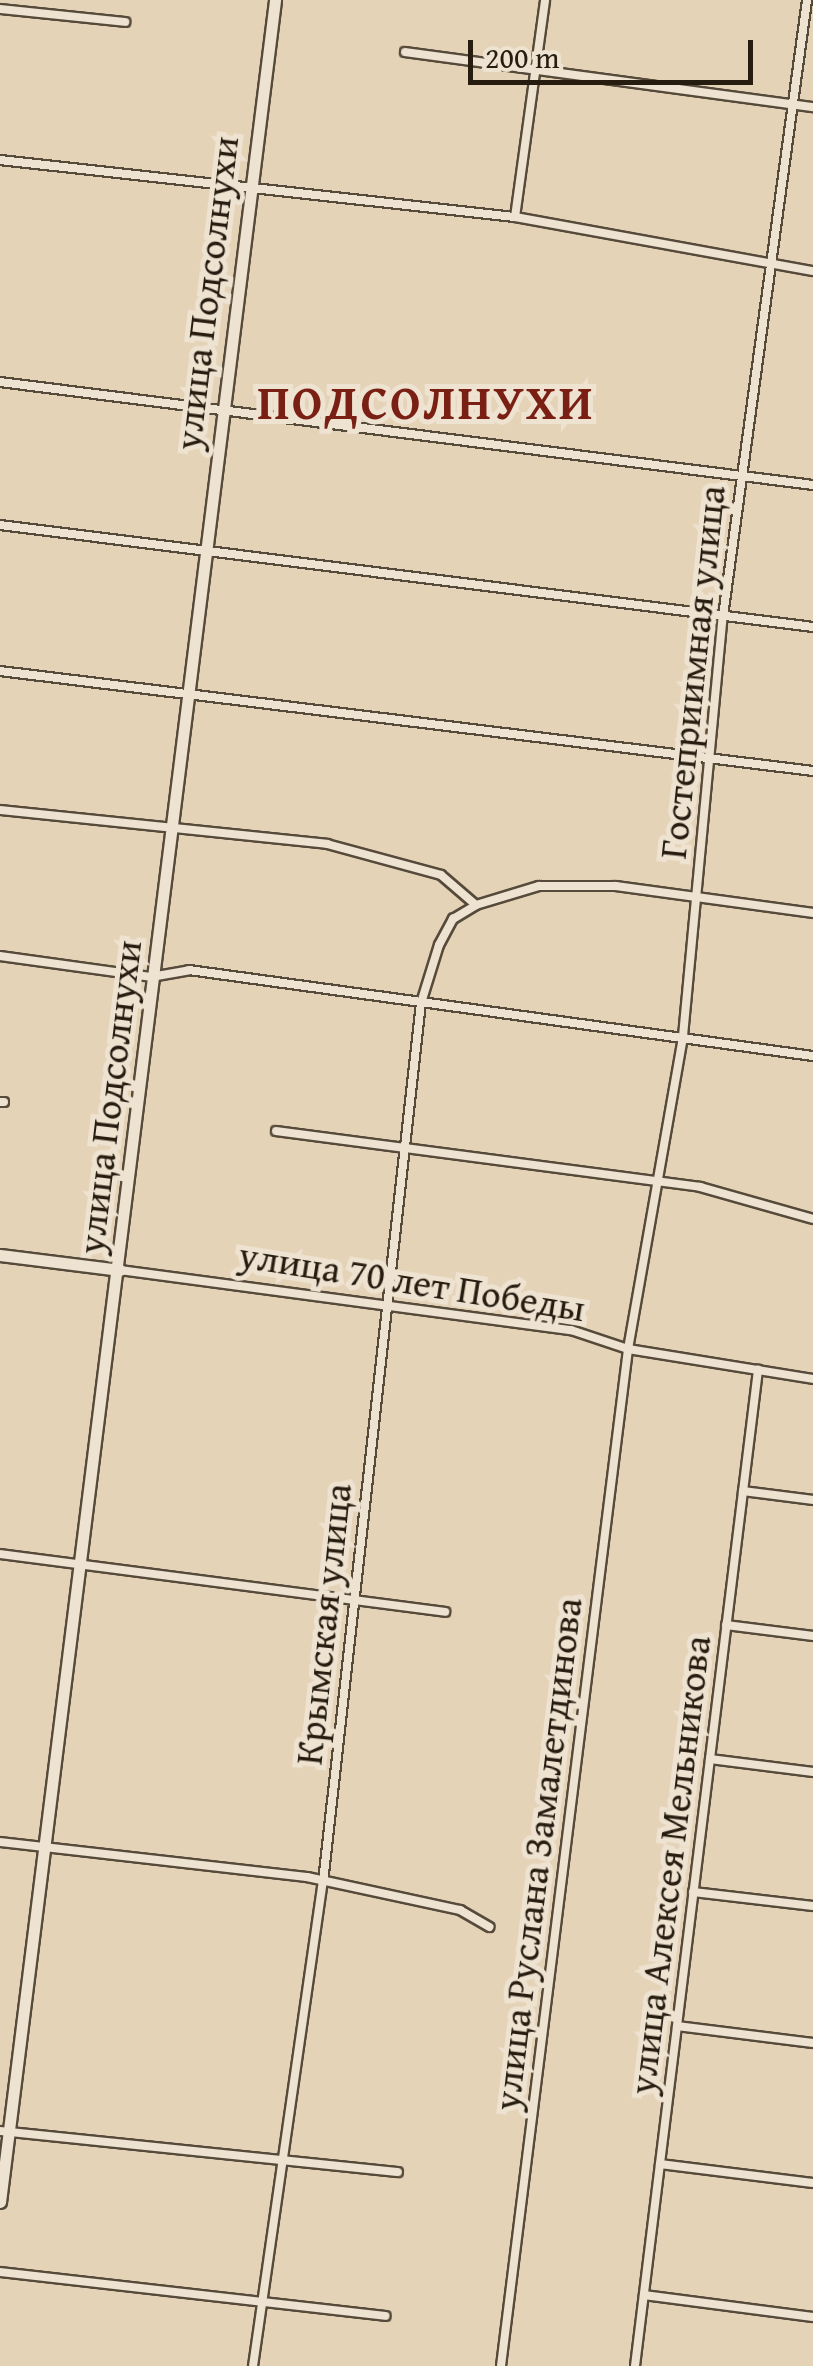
<!DOCTYPE html>
<meta charset="utf-8">
<style>
body{margin:0}
#map{position:relative;width:813px;height:2366px;overflow:hidden;background:#e5d3b8;font-family:"Gentium Book Plus",serif}
div>[style]{position:absolute}
.roads{filter:drop-shadow(2px 0 #564a3a) drop-shadow(-2px 0 #564a3a) drop-shadow(0 2px #564a3a) drop-shadow(0 -2px #564a3a)}
.street>*{height:8px;margin:-4px;padding:0 4px;transform-origin:4px;border-radius:4px;background:#eee2d1}
.secondary>*{height:11px;margin:-5.5px;padding:0 5.5px;transform-origin:5.5px;border-radius:5.5px;background:#eee2d1}
span{translate:-50% -50%;white-space:nowrap;text-align:center;line-height:1.15;-webkit-text-stroke:10px #eee2d1;paint-order:stroke}
.street-label{font-size:38px;color:#261c10}
.district-label{font-size:48px;color:#7a1f14;font-weight:700;letter-spacing:2.5px}
.scale{position:absolute;left:468px;top:40px;width:285px;height:45px;box-sizing:border-box;border:5px solid #261c10;border-top:0;padding-left:12px;font-size:30px;line-height:35px;white-space:nowrap;color:#261c10;-webkit-text-stroke:8px #eee2d1;paint-order:stroke}
</style>
<div id="map">
<div class="roads">
<div class="street">
<div style="left:0;top:9px;width:126px;rotate:5.9deg"></div>
<div style="left:405px;top:52px;width:412px;rotate:7.7deg"></div>
<div style="left:0;top:160px;width:518px;rotate:6.32deg"></div>
<div style="left:515px;top:217px;width:303px;rotate:10.3deg"></div>
<div style="left:515px;top:217px;width:219px;rotate:-82.1deg"></div>
<div style="left:0;top:382px;width:819px;rotate:7.22deg"></div>
<div style="left:0;top:525px;width:819px;rotate:7.15deg"></div>
<div style="left:0;top:671px;width:819px;rotate:7.01deg"></div>
<div style="left:0;top:810px;width:329px;rotate:5.9deg"></div>
<div style="left:327px;top:844px;width:118px;rotate:15.2deg"></div>
<div style="left:441px;top:875px;width:46px;rotate:40.6deg"></div>
<div style="left:0;top:956px;width:152px;rotate:7.9deg"></div>
<div style="left:151px;top:977px;width:39px;rotate:-10deg"></div>
<div style="left:189px;top:970px;width:630px;rotate:7.85deg"></div>
<div style="left:0;top:1102px;width:4px"></div>
<div style="left:276px;top:1131px;width:428px;rotate:7.5deg"></div>
<div style="left:700px;top:1187px;width:117px;rotate:15.8deg"></div>
<div style="left:120px;top:1270px;width:455px;rotate:7.6deg"></div>
<div style="left:571px;top:1330px;width:60px;rotate:18.4deg"></div>
<div style="left:628px;top:1349px;width:187px;rotate:9.2deg"></div>
<div style="left:743px;top:1491px;width:71px;rotate:7.3deg"></div>
<div style="left:0;top:1554px;width:449px;rotate:7.4deg"></div>
<div style="left:726px;top:1625px;width:88px;rotate:7.2deg"></div>
<div style="left:710px;top:1759px;width:104px;rotate:7.2deg"></div>
<div style="left:0;top:1842px;width:309px;rotate:6.5deg"></div>
<div style="left:307px;top:1877px;width:157px;rotate:12.2deg"></div>
<div style="left:460px;top:1910px;width:34px;rotate:30deg"></div>
<div style="left:693px;top:1892px;width:121px;rotate:6.7deg"></div>
<div style="left:677px;top:2026px;width:137px;rotate:7.1deg"></div>
<div style="left:0;top:2131px;width:400px;rotate:5.9deg"></div>
<div style="left:660px;top:2164px;width:154px;rotate:7.1deg"></div>
<div style="left:0;top:2272px;width:388px;rotate:6.5deg"></div>
<div style="left:644px;top:2295px;width:170px;rotate:7.4deg"></div>
<div style="left:253px;top:2366px;width:489px;rotate:-81.8deg"></div>
<div style="left:323px;top:1882px;width:884px;rotate:-83.64deg"></div>
<div style="left:421px;top:1003px;width:61px;rotate:-72.8deg"></div>
<div style="left:439px;top:945px;width:30px;rotate:-62deg"></div>
<div style="left:453px;top:919px;width:27px;rotate:-31deg"></div>
<div style="left:476px;top:905px;width:66px;rotate:-16.8deg"></div>
<div style="left:539px;top:886px;width:77px"></div>
<div style="left:616px;top:886px;width:199px;rotate:7.8deg"></div>
<div style="left:501px;top:2366px;width:1025px;rotate:-82.88deg"></div>
<div style="left:628px;top:1349px;width:318px;rotate:-80deg"></div>
<div style="left:683px;top:1036px;width:422px;rotate:-84.6deg"></div>
<div style="left:723px;top:616px;width:622px;rotate:-82.23deg"></div>
<div style="left:635px;top:2366px;width:1004px;rotate:-82.96deg"></div>
</div>
<div class="secondary">
<div style="left:0;top:1255px;width:121px;rotate:7.1deg"></div>
<div style="left:0;top:2202px;width:2219px;rotate:-82.88deg"></div>
</div>
</div>
<div class="street-label">
<span style="left:206px;top:293px;rotate:-83deg">улица Подсолнухи</span>
<span style="left:692px;top:672px;rotate:-84deg">Гостеприимная улица</span>
<span style="left:109px;top:1097px;rotate:-83deg">улица Подсолнухи</span>
<span style="left:412px;top:1281px;rotate:9deg">улица 70 лет Победы</span>
<span style="left:323px;top:1624px;rotate:-84deg">Крымская улица</span>
<span style="left:537px;top:1854px;rotate:-83deg">улица Руслана Замалетдинова</span>
<span style="left:669px;top:1865px;rotate:-83deg">улица Алексея Мельникова</span>
</div>
<div class="district-label">
<span style="left:426px;top:402px">ПОДСОЛНУХИ</span>
</div>
<div class="scale">200 m</div>
</div>
